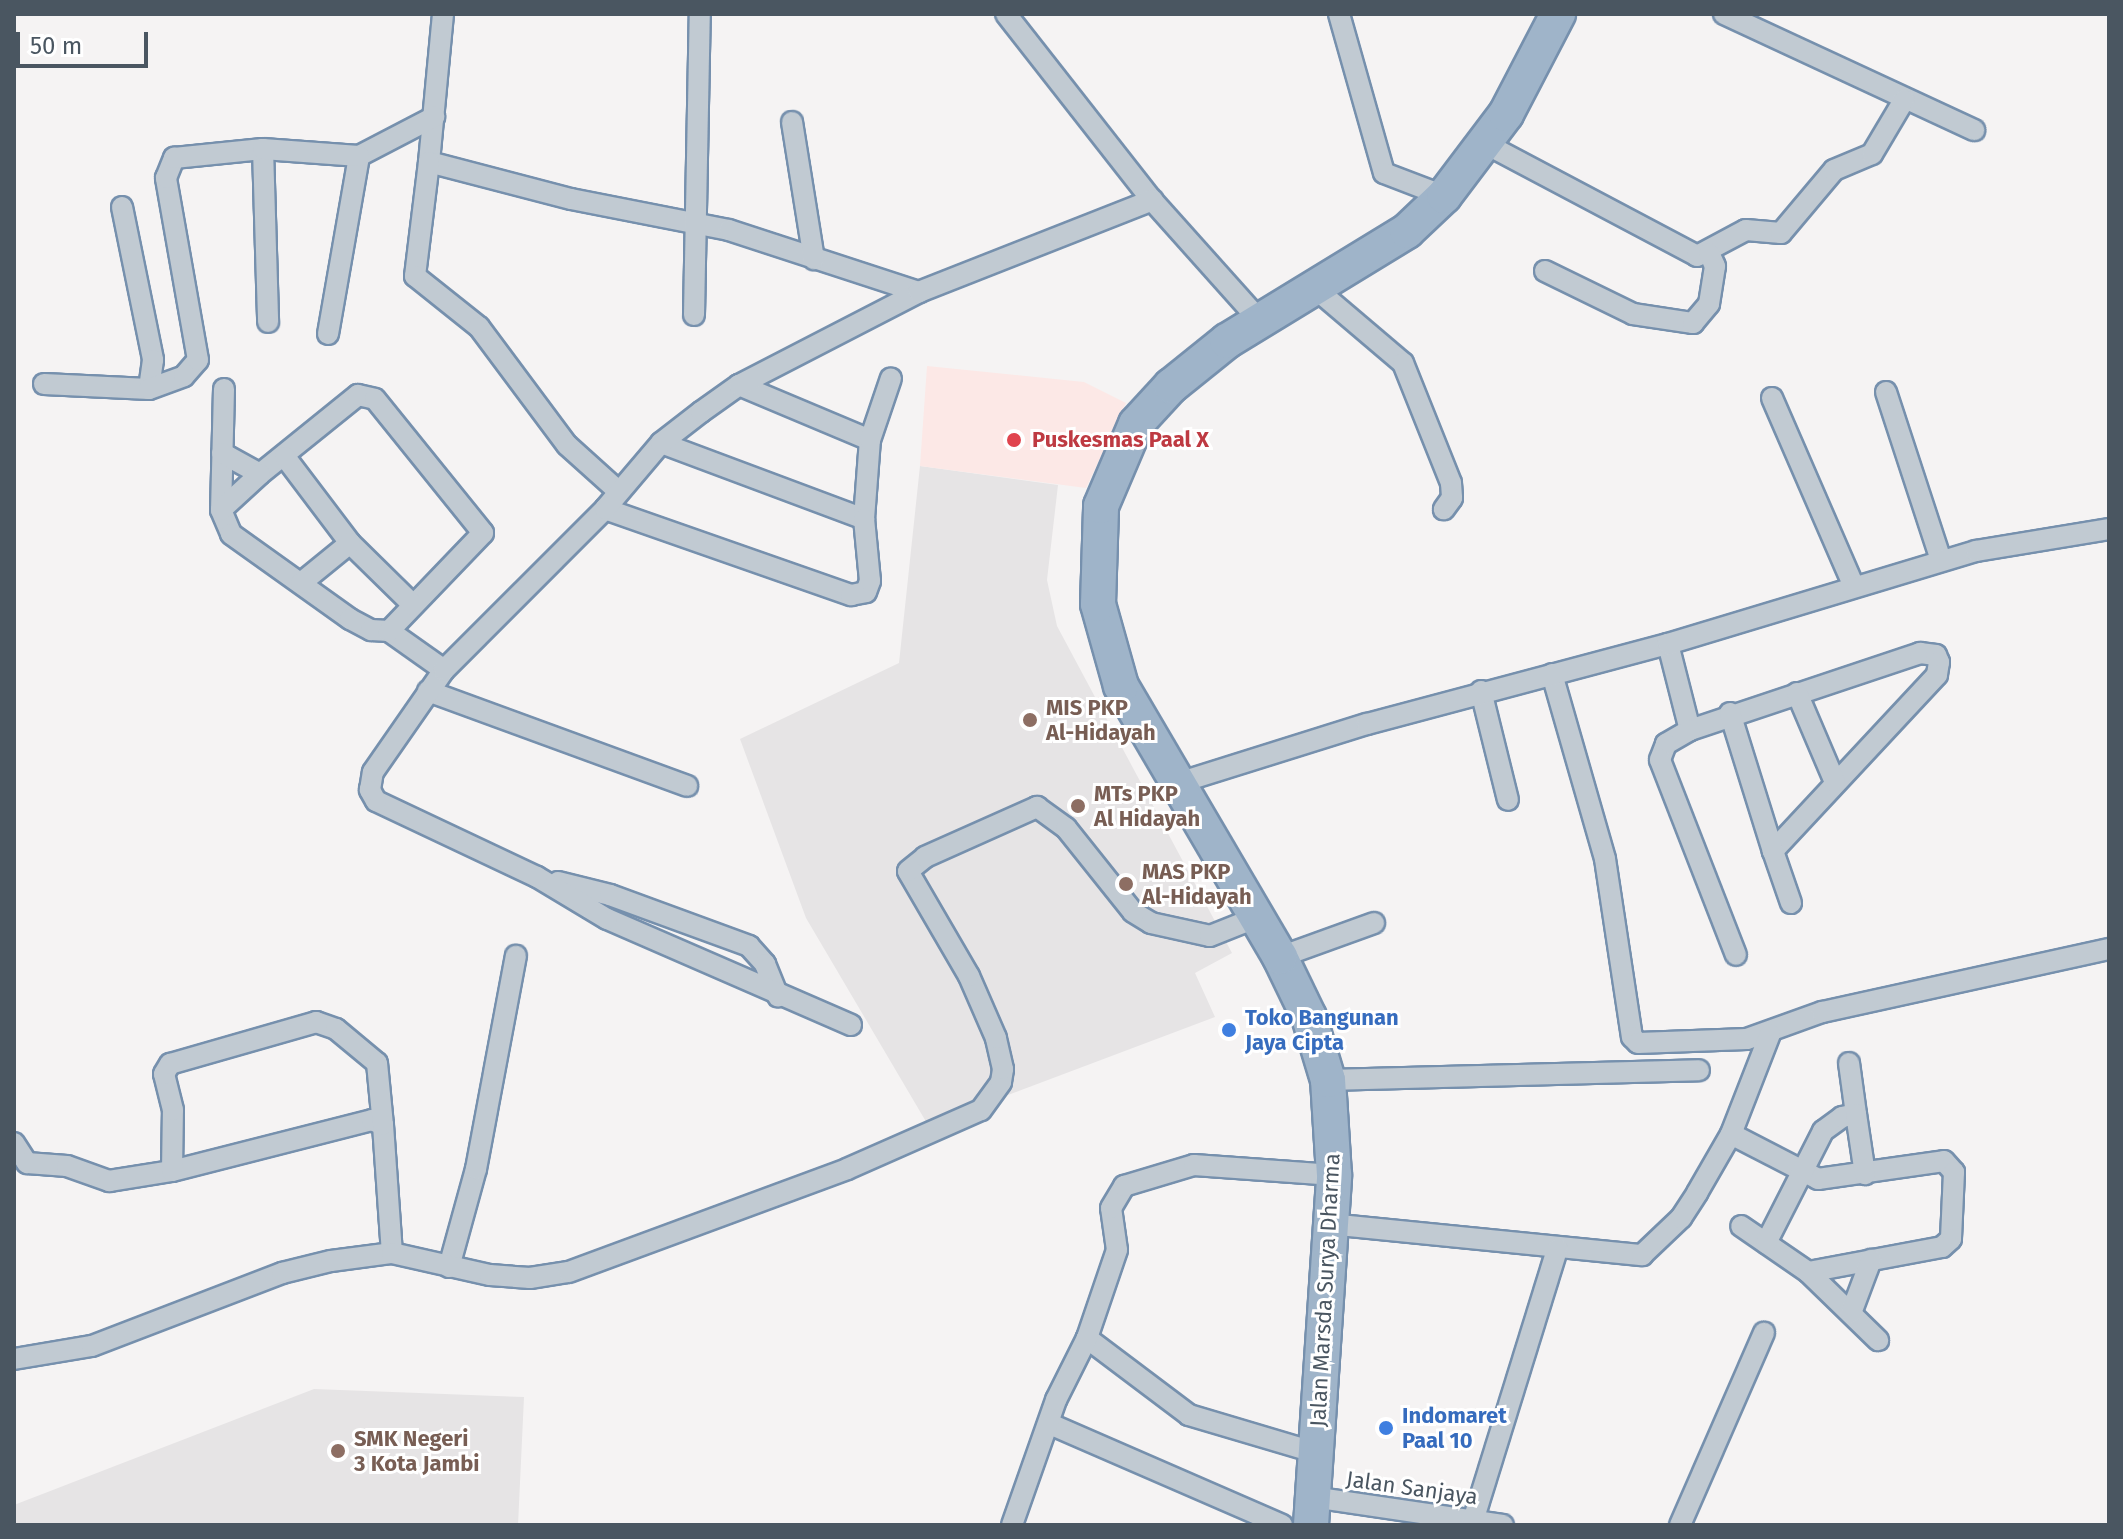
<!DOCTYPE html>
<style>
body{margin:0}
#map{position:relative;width:2123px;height:1539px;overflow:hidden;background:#f5f3f3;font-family:"Fira Sans",sans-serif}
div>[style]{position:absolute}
.education>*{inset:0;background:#e6e4e5}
.medical>*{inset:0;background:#fce8e6}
.roads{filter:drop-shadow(2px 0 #7690ad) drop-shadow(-2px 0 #7690ad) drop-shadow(0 2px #7690ad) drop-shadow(0 -2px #7690ad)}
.minor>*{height:20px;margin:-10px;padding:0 10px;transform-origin:10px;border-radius:10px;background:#c1cad2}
.trunk>*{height:34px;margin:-17px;padding:0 17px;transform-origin:17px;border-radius:17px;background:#9fb4c9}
.dots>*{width:22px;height:22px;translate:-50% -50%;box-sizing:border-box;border:4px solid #fff;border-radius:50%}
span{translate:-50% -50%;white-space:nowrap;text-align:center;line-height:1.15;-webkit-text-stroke:6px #fff;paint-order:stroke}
.health-label{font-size:22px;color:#be3a42;font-weight:700}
.left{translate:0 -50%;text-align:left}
.education-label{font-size:22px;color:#785e54;font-weight:700}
.shop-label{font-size:22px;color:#366cbe;font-weight:700}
.street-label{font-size:22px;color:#4a5661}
.frame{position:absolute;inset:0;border:16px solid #4a5661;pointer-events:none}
.scale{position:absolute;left:16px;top:32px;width:132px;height:36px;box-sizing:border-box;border:4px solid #4a5661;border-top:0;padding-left:10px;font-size:24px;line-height:28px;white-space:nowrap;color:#4a5661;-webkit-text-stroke:6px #fff;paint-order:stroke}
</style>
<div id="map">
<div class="education">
<div style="clip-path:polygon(920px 466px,1058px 485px,1047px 580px,1057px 626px,1232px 953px,1195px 973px,1215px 1017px,928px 1125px,806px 918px,740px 739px,899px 663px)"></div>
<div style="clip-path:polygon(314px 1389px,524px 1397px,518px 1525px,14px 1525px,14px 1505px)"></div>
</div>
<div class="medical">
<div style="clip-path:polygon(927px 366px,1084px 382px,1126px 403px,1086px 488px,920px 466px)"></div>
</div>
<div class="roads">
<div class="minor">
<div style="left:443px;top:14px;width:149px;rotate:95.4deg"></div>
<div style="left:429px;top:162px;width:147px;rotate:14.6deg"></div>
<div style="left:571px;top:199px;width:161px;rotate:11.1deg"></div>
<div style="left:729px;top:230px;width:200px;rotate:18.1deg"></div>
<div style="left:1006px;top:14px;width:236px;rotate:51.9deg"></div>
<div style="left:1152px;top:200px;width:162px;rotate:48.2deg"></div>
<div style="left:1339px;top:14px;width:165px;rotate:74.2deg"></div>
<div style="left:1384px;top:173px;width:64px;rotate:21deg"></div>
<div style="left:1724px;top:14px;width:276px;rotate:24.9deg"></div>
<div style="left:792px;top:122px;width:139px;rotate:80.9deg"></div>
<div style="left:1484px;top:143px;width:241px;rotate:27.9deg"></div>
<div style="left:1697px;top:256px;width:55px;rotate:-28deg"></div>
<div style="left:1746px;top:230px;width:35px;rotate:5deg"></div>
<div style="left:1781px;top:233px;width:82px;rotate:-49.9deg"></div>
<div style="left:1834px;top:170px;width:41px;rotate:-22.8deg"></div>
<div style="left:1872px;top:154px;width:63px;rotate:-59.3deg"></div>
<div style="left:263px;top:149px;width:173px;rotate:88.3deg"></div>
<div style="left:429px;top:162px;width:115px;rotate:97deg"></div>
<div style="left:415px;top:276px;width:82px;rotate:38.6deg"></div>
<div style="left:479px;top:327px;width:147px;rotate:53.3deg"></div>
<div style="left:567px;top:445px;width:69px;rotate:42deg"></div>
<div style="left:122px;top:207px;width:156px;rotate:78.5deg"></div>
<div style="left:153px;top:360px;width:29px;rotate:98deg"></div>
<div style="left:1545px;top:271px;width:98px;rotate:26deg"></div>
<div style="left:1633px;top:314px;width:61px;rotate:8.5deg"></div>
<div style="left:1693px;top:323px;width:25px;rotate:-50deg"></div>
<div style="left:1709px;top:304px;width:38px;rotate:-81deg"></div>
<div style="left:1715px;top:266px;width:14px;rotate:-115deg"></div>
<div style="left:1316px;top:289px;width:114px;rotate:40.4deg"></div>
<div style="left:1403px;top:363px;width:129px;rotate:68.2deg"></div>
<div style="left:1451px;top:483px;width:15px;rotate:86deg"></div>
<div style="left:1452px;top:498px;width:14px;rotate:126deg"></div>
<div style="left:694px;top:315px;width:301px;rotate:-88.9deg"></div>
<div style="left:328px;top:334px;width:181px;rotate:-80.1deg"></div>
<div style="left:359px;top:156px;width:85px;rotate:-27.5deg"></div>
<div style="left:44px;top:384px;width:105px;rotate:2.7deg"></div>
<div style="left:149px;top:389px;width:37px;rotate:-20deg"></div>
<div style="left:184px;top:376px;width:21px;rotate:-49deg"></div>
<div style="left:198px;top:360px;width:185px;rotate:-100deg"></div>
<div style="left:166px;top:178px;width:22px;rotate:-68deg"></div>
<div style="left:174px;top:158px;width:89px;rotate:-5.8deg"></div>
<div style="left:263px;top:149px;width:96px;rotate:4.2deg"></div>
<div style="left:739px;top:385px;width:142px;rotate:22.8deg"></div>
<div style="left:224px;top:389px;width:121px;rotate:91.4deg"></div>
<div style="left:221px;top:510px;width:26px;rotate:67deg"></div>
<div style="left:231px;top:534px;width:146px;rotate:35.5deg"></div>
<div style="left:350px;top:619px;width:24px;rotate:28deg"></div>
<div style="left:371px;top:630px;width:18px;rotate:3deg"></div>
<div style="left:389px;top:631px;width:67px;rotate:35.3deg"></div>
<div style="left:1886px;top:392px;width:177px;rotate:71.9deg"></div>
<div style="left:1772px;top:398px;width:206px;rotate:66.5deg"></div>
<div style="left:661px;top:443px;width:217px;rotate:20.5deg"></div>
<div style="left:864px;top:519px;width:79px;rotate:-85.7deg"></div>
<div style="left:870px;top:440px;width:65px;rotate:-71.3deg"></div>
<div style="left:222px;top:453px;width:43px;rotate:28.9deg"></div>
<div style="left:260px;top:474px;width:126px;rotate:-38.9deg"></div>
<div style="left:358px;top:395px;width:17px;rotate:13deg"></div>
<div style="left:375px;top:399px;width:172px;rotate:51.1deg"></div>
<div style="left:483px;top:533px;width:136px;rotate:133.8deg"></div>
<div style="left:285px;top:457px;width:108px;rotate:52.9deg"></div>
<div style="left:350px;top:543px;width:88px;rotate:44.5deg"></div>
<div style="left:605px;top:509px;width:261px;rotate:19.3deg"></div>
<div style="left:851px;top:595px;width:15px;rotate:-11deg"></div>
<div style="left:866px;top:592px;width:12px;rotate:-70deg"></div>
<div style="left:870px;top:581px;width:62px;rotate:-95.5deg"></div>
<div style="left:221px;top:510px;width:53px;rotate:-42.7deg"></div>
<div style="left:301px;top:583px;width:63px;rotate:-39.2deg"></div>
<div style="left:1668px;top:644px;width:89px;rotate:75.7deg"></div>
<div style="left:1690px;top:730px;width:243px;rotate:-18.5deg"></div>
<div style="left:1920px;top:653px;width:16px;rotate:7deg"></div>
<div style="left:1936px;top:655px;width:8px;rotate:67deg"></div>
<div style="left:1939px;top:662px;width:13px;rotate:99deg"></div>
<div style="left:1937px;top:675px;width:241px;rotate:133deg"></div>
<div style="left:1773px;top:851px;width:55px;rotate:70.9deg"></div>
<div style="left:1552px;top:674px;width:192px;rotate:74deg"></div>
<div style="left:1605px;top:859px;width:180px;rotate:81.4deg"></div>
<div style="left:1632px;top:1037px;width:8px;rotate:45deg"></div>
<div style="left:1638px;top:1043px;width:109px;rotate:-2.1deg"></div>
<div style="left:1747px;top:1039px;width:80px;rotate:-19.8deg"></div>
<div style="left:1822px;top:1012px;width:294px;rotate:-12.4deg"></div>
<div style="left:428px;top:691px;width:276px;rotate:20.1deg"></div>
<div style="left:1481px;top:691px;width:112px;rotate:76.1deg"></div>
<div style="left:1797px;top:693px;width:97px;rotate:66.9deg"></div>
<div style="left:1730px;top:713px;width:145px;rotate:72.7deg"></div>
<div style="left:1690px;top:730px;width:28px;rotate:150deg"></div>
<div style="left:1666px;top:744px;width:17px;rotate:111deg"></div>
<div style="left:1660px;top:760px;width:209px;rotate:68.7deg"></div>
<div style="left:1175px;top:784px;width:201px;rotate:-17.4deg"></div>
<div style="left:1367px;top:724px;width:311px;rotate:-14.9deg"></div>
<div style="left:1668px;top:644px;width:322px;rotate:-16.8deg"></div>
<div style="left:1976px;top:551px;width:135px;rotate:-9.4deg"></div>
<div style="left:558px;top:882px;width:54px;rotate:14deg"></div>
<div style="left:610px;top:895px;width:148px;rotate:20.1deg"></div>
<div style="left:749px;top:946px;width:24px;rotate:48deg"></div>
<div style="left:765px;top:964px;width:35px;rotate:68deg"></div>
<div style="left:1280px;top:957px;width:100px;rotate:-19.9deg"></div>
<div style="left:851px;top:1025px;width:266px;rotate:-156.5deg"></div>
<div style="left:607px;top:919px;width:82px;rotate:-149deg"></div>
<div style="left:537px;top:877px;width:178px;rotate:-154.7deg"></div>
<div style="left:376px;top:801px;width:13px;rotate:-119deg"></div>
<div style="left:370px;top:790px;width:18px;rotate:-81deg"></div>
<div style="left:373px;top:772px;width:124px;rotate:-55.2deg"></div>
<div style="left:444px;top:670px;width:228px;rotate:-45deg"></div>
<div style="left:605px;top:509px;width:87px;rotate:-49.7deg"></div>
<div style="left:661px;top:443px;width:51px;rotate:-37.8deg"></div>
<div style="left:701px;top:412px;width:47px;rotate:-35.4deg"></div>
<div style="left:739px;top:385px;width:203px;rotate:-27.3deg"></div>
<div style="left:919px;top:292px;width:251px;rotate:-21.5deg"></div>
<div style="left:1849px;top:1063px;width:51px;rotate:82.2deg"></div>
<div style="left:1328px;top:1080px;width:371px;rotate:-1.5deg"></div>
<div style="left:1731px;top:1134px;width:98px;rotate:27.3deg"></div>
<div style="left:1818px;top:1179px;width:127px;rotate:-8.1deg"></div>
<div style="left:1944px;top:1161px;width:15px;rotate:48deg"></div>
<div style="left:1954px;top:1172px;width:67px;rotate:92.6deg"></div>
<div style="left:1951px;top:1239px;width:12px;rotate:138deg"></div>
<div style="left:1942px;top:1247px;width:136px;rotate:169.4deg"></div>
<div style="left:1808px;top:1272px;width:81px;rotate:-145.5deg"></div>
<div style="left:14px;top:1143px;width:24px;rotate:57deg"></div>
<div style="left:27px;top:1163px;width:40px;rotate:4.3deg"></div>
<div style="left:67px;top:1166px;width:45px;rotate:19.7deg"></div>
<div style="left:109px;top:1181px;width:64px;rotate:-9deg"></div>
<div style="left:172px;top:1171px;width:206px;rotate:-14.3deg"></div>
<div style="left:372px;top:1120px;width:12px;rotate:24deg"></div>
<div style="left:383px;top:1125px;width:128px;rotate:86deg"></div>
<div style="left:172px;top:1171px;width:61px;rotate:-89.1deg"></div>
<div style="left:173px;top:1110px;width:37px;rotate:-104deg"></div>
<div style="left:164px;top:1074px;width:12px;rotate:-59deg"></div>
<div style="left:170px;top:1064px;width:152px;rotate:-16deg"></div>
<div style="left:316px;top:1022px;width:21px;rotate:19deg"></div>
<div style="left:336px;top:1029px;width:53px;rotate:39.7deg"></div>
<div style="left:377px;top:1063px;width:62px;rotate:84.5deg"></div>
<div style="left:1329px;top:1224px;width:315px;rotate:5.7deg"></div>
<div style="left:1642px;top:1255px;width:54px;rotate:-43.5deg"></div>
<div style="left:1681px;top:1218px;width:30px;rotate:-57deg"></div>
<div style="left:1697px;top:1193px;width:68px;rotate:-60deg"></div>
<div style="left:1731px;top:1134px;width:107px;rotate:-68.7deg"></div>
<div style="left:1766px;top:1243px;width:126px;rotate:-63deg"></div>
<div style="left:1823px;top:1131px;width:24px;rotate:-36deg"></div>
<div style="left:1842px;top:1117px;width:14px;rotate:-12deg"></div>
<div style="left:1856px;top:1114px;width:61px;rotate:81.5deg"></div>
<div style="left:449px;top:1267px;width:102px;rotate:-74.6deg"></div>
<div style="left:476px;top:1169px;width:217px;rotate:-79.4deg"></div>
<div style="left:1808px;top:1272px;width:98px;rotate:44.2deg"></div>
<div style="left:1851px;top:1313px;width:57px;rotate:-69.3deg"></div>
<div style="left:14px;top:1359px;width:79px;rotate:-9.5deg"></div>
<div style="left:92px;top:1346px;width:204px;rotate:-21deg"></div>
<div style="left:282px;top:1273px;width:50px;rotate:-13.8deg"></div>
<div style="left:331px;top:1261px;width:62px;rotate:-7.5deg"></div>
<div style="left:392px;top:1253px;width:100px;rotate:12.7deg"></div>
<div style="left:490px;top:1275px;width:40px;rotate:4.3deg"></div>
<div style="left:530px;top:1278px;width:39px;rotate:-9deg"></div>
<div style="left:569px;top:1272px;width:296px;rotate:-20.3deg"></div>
<div style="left:847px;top:1169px;width:146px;rotate:-23.8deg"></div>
<div style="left:981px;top:1110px;width:34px;rotate:-54deg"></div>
<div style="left:1001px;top:1082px;width:13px;rotate:-81deg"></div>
<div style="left:1003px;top:1069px;width:32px;rotate:-103deg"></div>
<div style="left:996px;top:1038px;width:68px;rotate:-113.5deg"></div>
<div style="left:969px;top:976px;width:121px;rotate:-120.2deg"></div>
<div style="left:908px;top:871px;width:22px;rotate:-39deg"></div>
<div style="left:925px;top:857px;width:123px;rotate:-24.1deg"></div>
<div style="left:1037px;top:807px;width:36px;rotate:36deg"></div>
<div style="left:1066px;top:828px;width:107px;rotate:51.4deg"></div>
<div style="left:1133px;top:912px;width:21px;rotate:31deg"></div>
<div style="left:1151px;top:923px;width:60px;rotate:12.4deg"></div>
<div style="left:1210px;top:936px;width:48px;rotate:-21.8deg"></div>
<div style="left:1050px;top:1424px;width:253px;rotate:23.5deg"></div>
<div style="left:1317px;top:1453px;width:134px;rotate:-163.5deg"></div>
<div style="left:1189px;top:1415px;width:128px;rotate:-143deg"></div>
<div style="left:1087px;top:1338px;width:93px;rotate:-71.2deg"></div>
<div style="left:1117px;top:1250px;width:42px;rotate:-98.1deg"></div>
<div style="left:1111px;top:1208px;width:26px;rotate:-59deg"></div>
<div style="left:1124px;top:1186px;width:73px;rotate:-16.7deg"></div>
<div style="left:1194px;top:1165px;width:140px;rotate:4.1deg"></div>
<div style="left:1313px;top:1497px;width:192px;rotate:8.4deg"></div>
<div style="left:1473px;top:1521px;width:285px;rotate:-72.8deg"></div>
<div style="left:1012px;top:1525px;width:133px;rotate:-70.6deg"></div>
<div style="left:1056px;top:1400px;width:69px;rotate:-63.4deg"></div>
<div style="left:1680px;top:1525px;width:210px;rotate:-66.4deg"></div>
</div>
<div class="trunk">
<div style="left:1311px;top:1525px;width:351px;rotate:-86.2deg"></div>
<div style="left:1334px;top:1175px;width:95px;rotate:-93.6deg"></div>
<div style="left:1328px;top:1080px;width:66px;rotate:-106.8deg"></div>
<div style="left:1309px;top:1017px;width:67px;rotate:-115.8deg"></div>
<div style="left:1280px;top:957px;width:314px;rotate:-120.4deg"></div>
<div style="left:1121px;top:686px;width:85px;rotate:-105.7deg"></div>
<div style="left:1098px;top:604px;width:98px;rotate:-88.2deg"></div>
<div style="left:1101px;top:506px;width:89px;rotate:-66.9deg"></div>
<div style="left:1136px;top:424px;width:52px;rotate:-47.4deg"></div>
<div style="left:1171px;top:386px;width:72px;rotate:-38.8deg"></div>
<div style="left:1227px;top:341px;width:211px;rotate:-31.4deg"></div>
<div style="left:1407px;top:231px;width:51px;rotate:-43.4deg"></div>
<div style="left:1444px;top:196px;width:103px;rotate:-52.9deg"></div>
<div style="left:1506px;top:114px;width:113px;rotate:-62.5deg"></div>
</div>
</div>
<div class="dots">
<div style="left:1014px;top:440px;background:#e0444e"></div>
<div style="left:1030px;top:720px;background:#8d6e63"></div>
<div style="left:1078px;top:806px;background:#8d6e63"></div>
<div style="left:1126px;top:884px;background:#8d6e63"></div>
<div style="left:1229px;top:1030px;background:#3f7fe0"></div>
<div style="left:1386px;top:1428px;background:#3f7fe0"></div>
<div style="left:338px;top:1451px;background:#8d6e63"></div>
</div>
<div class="health-label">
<span class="left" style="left:1032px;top:440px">Puskesmas Paal X</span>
</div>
<div class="education-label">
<span class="left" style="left:1046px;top:720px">MIS PKP<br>Al-Hidayah</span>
<span class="left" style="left:1094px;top:806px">MTs PKP<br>Al Hidayah</span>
<span class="left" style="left:1142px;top:884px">MAS PKP<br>Al-Hidayah</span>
<span class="left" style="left:354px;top:1451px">SMK Negeri<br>3 Kota Jambi</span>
</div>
<div class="shop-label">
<span class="left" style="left:1245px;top:1030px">Toko Bangunan<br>Jaya Cipta</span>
<span class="left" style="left:1402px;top:1428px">Indomaret<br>Paal 10</span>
</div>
<div class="street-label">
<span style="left:1325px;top:1290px;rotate:-87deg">Jalan Marsda Surya Dharma</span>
<span style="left:1412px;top:1488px;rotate:8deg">Jalan Sanjaya</span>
</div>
<div class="frame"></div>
<div class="scale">50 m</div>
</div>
